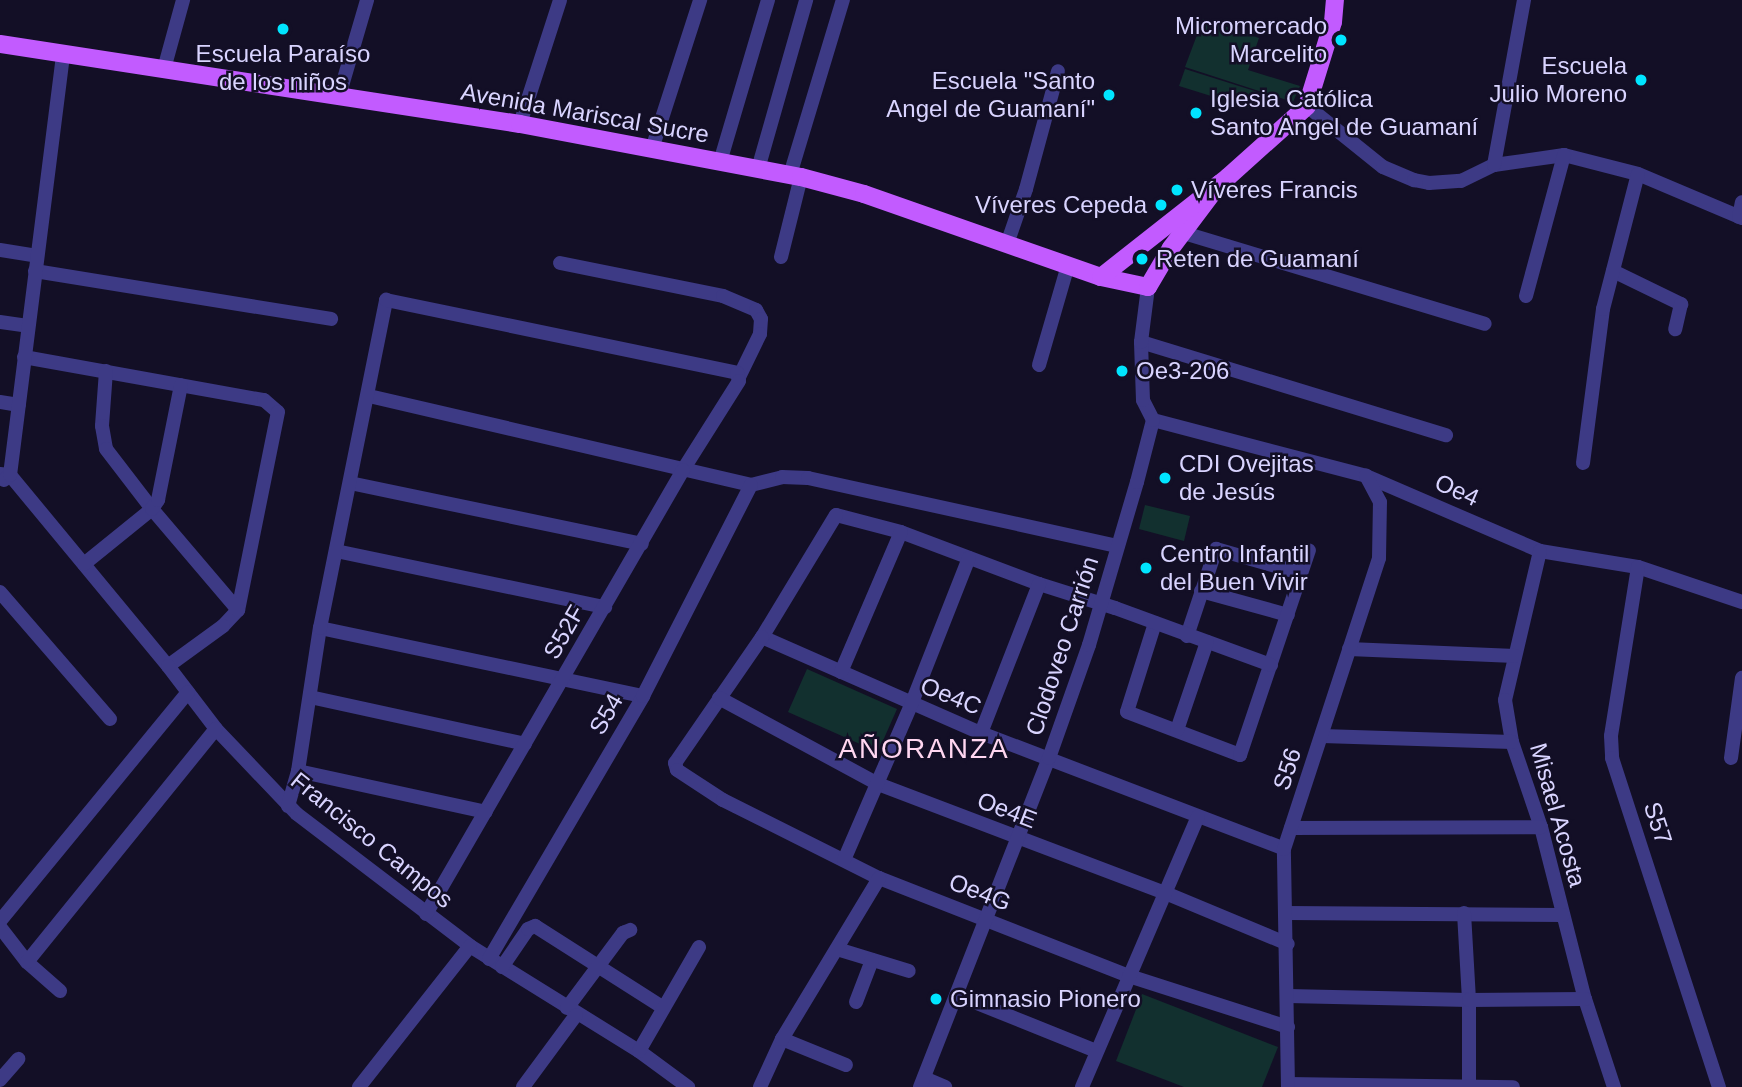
<!DOCTYPE html>
<meta charset="utf-8">
<style>
body{margin:0}
#map{position:relative;width:1742px;height:1087px;overflow:hidden;background:#130f26;font-family:Arial,sans-serif}
div>[style]{position:absolute}
.green>*{inset:0;background:#12302f}
.minor>*{height:14px;margin:-7px;padding:0 7px;transform-origin:7px;border-radius:7px;background:#3d3a85}
.major>*{height:18px;margin:-9px;padding:0 9px;transform-origin:9px;border-radius:9px;background:#c25bff}
.dots>*{width:19px;height:19px;translate:-50% -50%;box-sizing:border-box;border:4px solid #130f26;border-radius:50%}
span{translate:-50% -50%;white-space:nowrap;text-align:center;line-height:1.15;-webkit-text-stroke:5px #130f26;paint-order:stroke}
.poi-label{font-size:24px;color:#d9d4ff}
.right{translate:-100% -50%;text-align:right}
.left{translate:0 -50%;text-align:left}
.street-label{font-size:24px;color:#d9d4ff}
.quarter-label{font-size:28px;color:#ffd6f0;letter-spacing:2px}
</style>
<div id="map">
<div class="green">
<div style="clip-path:polygon(1203px 19px,1259px 38px,1248px 70px,1300px 86px,1293px 102px,1185px 67px)"></div>
<div style="clip-path:polygon(1185px 69px,1261px 93px,1256px 110px,1179px 86px)"></div>
<div style="clip-path:polygon(1145px 505px,1190px 516px,1184px 541px,1139px 529px)"></div>
<div style="clip-path:polygon(807px 669px,897px 709px,878px 752px,788px 712px)"></div>
<div style="clip-path:polygon(1142px 994px,1278px 1047px,1262px 1087px,1184px 1087px,1116px 1061px)"></div>
</div>
<div class="minor">
<div style="left:164px;top:69px;width:72px;rotate:-74.6deg"></div>
<div style="left:339px;top:96px;width:100px;rotate:-73.7deg"></div>
<div style="left:1307px;top:106px;width:97px;rotate:38.8deg"></div>
<div style="left:1383px;top:167px;width:34px;rotate:23deg"></div>
<div style="left:1414px;top:180px;width:15px;rotate:11deg"></div>
<div style="left:1429px;top:183px;width:32px;rotate:-4deg"></div>
<div style="left:1461px;top:181px;width:37px;rotate:-26deg"></div>
<div style="left:1494px;top:165px;width:71px;rotate:-8.1deg"></div>
<div style="left:1564px;top:155px;width:76px;rotate:14.4deg"></div>
<div style="left:1638px;top:174px;width:113px;rotate:22.9deg"></div>
<div style="left:520px;top:124px;width:130px;rotate:-72.1deg"></div>
<div style="left:652px;top:149px;width:157px;rotate:-72.1deg"></div>
<div style="left:720px;top:162px;width:169px;rotate:-73.5deg"></div>
<div style="left:1494px;top:165px;width:168px;rotate:-79.7deg"></div>
<div style="left:758px;top:169px;width:176px;rotate:-74.1deg"></div>
<div style="left:790px;top:175px;width:183px;rotate:-73.2deg"></div>
<div style="left:1739px;top:217px;width:15px;rotate:-79deg"></div>
<div style="left:1184px;top:233px;width:314px;rotate:16.8deg"></div>
<div style="left:1007px;top:244px;width:58px;rotate:-70.9deg"></div>
<div style="left:1026px;top:189px;width:122px;rotate:-74.8deg"></div>
<div style="left:0;top:250px;width:36px;rotate:9deg"></div>
<div style="left:781px;top:257px;width:82px;rotate:-76deg"></div>
<div style="left:560px;top:263px;width:166px;rotate:11.4deg"></div>
<div style="left:723px;top:296px;width:36px;rotate:23deg"></div>
<div style="left:756px;top:310px;width:10px;rotate:61deg"></div>
<div style="left:761px;top:319px;width:15px;rotate:94deg"></div>
<div style="left:760px;top:334px;width:48px;rotate:116deg"></div>
<div style="left:35px;top:271px;width:300px;rotate:9.2deg"></div>
<div style="left:1613px;top:271px;width:76px;rotate:25.9deg"></div>
<div style="left:1681px;top:304px;width:26px;rotate:103deg"></div>
<div style="left:1526px;top:296px;width:146px;rotate:-74.9deg"></div>
<div style="left:0;top:322px;width:28px;rotate:8deg"></div>
<div style="left:1141px;top:342px;width:319px;rotate:17deg"></div>
<div style="left:24px;top:357px;width:244px;rotate:10.2deg"></div>
<div style="left:264px;top:400px;width:18px;rotate:41deg"></div>
<div style="left:278px;top:412px;width:202px;rotate:101.4deg"></div>
<div style="left:238px;top:610px;width:22px;rotate:133deg"></div>
<div style="left:223px;top:626px;width:68px;rotate:144deg"></div>
<div style="left:1039px;top:365px;width:104px;rotate:-73.8deg"></div>
<div style="left:106px;top:371px;width:55px;rotate:94.2deg"></div>
<div style="left:102px;top:426px;width:23px;rotate:80deg"></div>
<div style="left:106px;top:449px;width:76px;rotate:52.5deg"></div>
<div style="left:152px;top:509px;width:133px;rotate:49.6deg"></div>
<div style="left:369px;top:396px;width:392px;rotate:13.1deg"></div>
<div style="left:751px;top:485px;width:32px;rotate:-14deg"></div>
<div style="left:782px;top:477px;width:26px;rotate:2deg"></div>
<div style="left:808px;top:478px;width:317px;rotate:12.4deg"></div>
<div style="left:0;top:402px;width:19px;rotate:9deg"></div>
<div style="left:1153px;top:420px;width:220px;rotate:14.7deg"></div>
<div style="left:1366px;top:476px;width:189px;rotate:23.3deg"></div>
<div style="left:1540px;top:551px;width:99px;rotate:9.3deg"></div>
<div style="left:1638px;top:567px;width:110px;rotate:18.6deg"></div>
<div style="left:1583px;top:463px;width:155px;rotate:-82.6deg"></div>
<div style="left:1603px;top:309px;width:139px;rotate:-75.5deg"></div>
<div style="left:0;top:474px;width:10px;rotate:6deg"></div>
<div style="left:10px;top:475px;width:248px;rotate:50.4deg"></div>
<div style="left:168px;top:666px;width:79px;rotate:52.7deg"></div>
<div style="left:216px;top:729px;width:117px;rotate:46.4deg"></div>
<div style="left:297px;top:814px;width:218px;rotate:37.3deg"></div>
<div style="left:470px;top:946px;width:199px;rotate:31.9deg"></div>
<div style="left:639px;top:1051px;width:61px;rotate:36.3deg"></div>
<div style="left:4px;top:480px;width:8px;rotate:-40deg"></div>
<div style="left:10px;top:475px;width:425px;rotate:-82.8deg"></div>
<div style="left:350px;top:483px;width:298px;rotate:11.8deg"></div>
<div style="left:336px;top:551px;width:275px;rotate:11.8deg"></div>
<div style="left:1540px;top:551px;width:153px;rotate:103.2deg"></div>
<div style="left:1505px;top:700px;width:43px;rotate:80.5deg"></div>
<div style="left:1512px;top:742px;width:90px;rotate:71.2deg"></div>
<div style="left:1541px;top:827px;width:178px;rotate:75.7deg"></div>
<div style="left:1585px;top:999px;width:93px;rotate:71.8deg"></div>
<div style="left:84px;top:564px;width:87px;rotate:-39deg"></div>
<div style="left:152px;top:509px;width:11px;rotate:-56deg"></div>
<div style="left:158px;top:500px;width:117px;rotate:-78.7deg"></div>
<div style="left:1638px;top:567px;width:171px;rotate:99.1deg"></div>
<div style="left:1611px;top:736px;width:22px;rotate:87deg"></div>
<div style="left:1612px;top:758px;width:346px;rotate:72deg"></div>
<div style="left:1201px;top:591px;width:90px;rotate:15.4deg"></div>
<div style="left:0;top:592px;width:168px;rotate:49.1deg"></div>
<div style="left:1155px;top:623px;width:93px;rotate:107.5deg"></div>
<div style="left:1127px;top:712px;width:121px;rotate:20.8deg"></div>
<div style="left:1240px;top:755px;width:216px;rotate:-71.4deg"></div>
<div style="left:320px;top:628px;width:330px;rotate:11.9deg"></div>
<div style="left:1187px;top:636px;width:92px;rotate:-71.6deg"></div>
<div style="left:1216px;top:549px;width:87px;rotate:15.9deg"></div>
<div style="left:762px;top:637px;width:239px;rotate:23.7deg"></div>
<div style="left:981px;top:733px;width:324px;rotate:20.9deg"></div>
<div style="left:1349px;top:649px;width:166px;rotate:2.4deg"></div>
<div style="left:1271px;top:665px;width:166px;rotate:-159.9deg"></div>
<div style="left:1115px;top:608px;width:80px;rotate:-162.5deg"></div>
<div style="left:1039px;top:584px;width:147px;rotate:-159.4deg"></div>
<div style="left:901px;top:532px;width:67px;rotate:-165.3deg"></div>
<div style="left:836px;top:515px;width:143px;rotate:121.2deg"></div>
<div style="left:762px;top:637px;width:153px;rotate:124.6deg"></div>
<div style="left:675px;top:763px;width:7px;rotate:74deg"></div>
<div style="left:677px;top:770px;width:55px;rotate:33.1deg"></div>
<div style="left:723px;top:800px;width:174px;rotate:26.6deg"></div>
<div style="left:879px;top:878px;width:269px;rotate:21.4deg"></div>
<div style="left:1129px;top:976px;width:167px;rotate:17.8deg"></div>
<div style="left:841px;top:672px;width:152px;rotate:-66.8deg"></div>
<div style="left:310px;top:697px;width:220px;rotate:12.3deg"></div>
<div style="left:719px;top:698px;width:181px;rotate:28.4deg"></div>
<div style="left:878px;top:784px;width:305px;rotate:20.8deg"></div>
<div style="left:1163px;top:892px;width:135px;rotate:22.6deg"></div>
<div style="left:1177px;top:730px;width:93px;rotate:-71.2deg"></div>
<div style="left:981px;top:733px;width:160px;rotate:-68.7deg"></div>
<div style="left:1322px;top:736px;width:190px;rotate:1.8deg"></div>
<div style="left:1731px;top:758px;width:81px;rotate:-82.2deg"></div>
<div style="left:298px;top:771px;width:192px;rotate:12.3deg"></div>
<div style="left:288px;top:806px;width:36px;rotate:-74deg"></div>
<div style="left:298px;top:771px;width:145px;rotate:-81.3deg"></div>
<div style="left:320px;top:628px;width:335px;rotate:-78.6deg"></div>
<div style="left:386px;top:300px;width:359px;rotate:11.7deg"></div>
<div style="left:737px;top:373px;width:8px;rotate:76deg"></div>
<div style="left:739px;top:381px;width:105px;rotate:122.2deg"></div>
<div style="left:683px;top:470px;width:513px;rotate:120.06deg"></div>
<div style="left:1291px;top:828px;width:250px;rotate:-0.2deg"></div>
<div style="left:844px;top:860px;width:169px;rotate:-66.6deg"></div>
<div style="left:911px;top:705px;width:158px;rotate:-68.5deg"></div>
<div style="left:1287px;top:913px;width:276px;rotate:0.4deg"></div>
<div style="left:1464px;top:913px;width:87px;rotate:86.7deg"></div>
<div style="left:1469px;top:1000px;width:87px;rotate:90deg"></div>
<div style="left:0;top:921px;width:296px;rotate:-50.6deg"></div>
<div style="left:0;top:927px;width:44px;rotate:52.4deg"></div>
<div style="left:27px;top:962px;width:44px;rotate:41.3deg"></div>
<div style="left:837px;top:949px;width:75px;rotate:17deg"></div>
<div style="left:489px;top:959px;width:305px;rotate:-59.6deg"></div>
<div style="left:643px;top:696px;width:237px;rotate:-62.9deg"></div>
<div style="left:27px;top:962px;width:300px;rotate:-51deg"></div>
<div style="left:502px;top:967px;width:46px;rotate:-55.6deg"></div>
<div style="left:528px;top:929px;width:8px;rotate:-23deg"></div>
<div style="left:535px;top:926px;width:151px;rotate:32.5deg"></div>
<div style="left:957px;top:995px;width:150px;rotate:21.9deg"></div>
<div style="left:1288px;top:996px;width:181px;rotate:1.3deg"></div>
<div style="left:1469px;top:1000px;width:116px;rotate:-0.5deg"></div>
<div style="left:856px;top:1002px;width:45px;rotate:-69.1deg"></div>
<div style="left:567px;top:1008px;width:94px;rotate:-53.3deg"></div>
<div style="left:623px;top:933px;width:8px;rotate:-23deg"></div>
<div style="left:782px;top:1039px;width:69px;rotate:22.1deg"></div>
<div style="left:639px;top:1051px;width:120px;rotate:-60deg"></div>
<div style="left:924px;top:1078px;width:23px;rotate:23deg"></div>
<div style="left:0;top:1080px;width:28px;rotate:-49deg"></div>
<div style="left:1288px;top:1084px;width:225px;rotate:0.8deg"></div>
<div style="left:359px;top:1087px;width:179px;rotate:-51.8deg"></div>
<div style="left:523px;top:1087px;width:89px;rotate:-53.6deg"></div>
<div style="left:760px;top:1087px;width:53px;rotate:-65.4deg"></div>
<div style="left:782px;top:1039px;width:188px;rotate:-58.9deg"></div>
<div style="left:920px;top:1087px;width:353px;rotate:-68.6deg"></div>
<div style="left:1049px;top:758px;width:120px;rotate:-70.5deg"></div>
<div style="left:1089px;top:645px;width:170px;rotate:-73.6deg"></div>
<div style="left:1137px;top:482px;width:64px;rotate:-75.5deg"></div>
<div style="left:1153px;top:420px;width:22px;rotate:-117deg"></div>
<div style="left:1143px;top:400px;width:58px;rotate:-92deg"></div>
<div style="left:1141px;top:342px;width:55px;rotate:-82.7deg"></div>
<div style="left:1082px;top:1087px;width:294px;rotate:-66.8deg"></div>
<div style="left:1288px;top:1087px;width:238px;rotate:-91deg"></div>
<div style="left:1284px;top:849px;width:306px;rotate:-71.9deg"></div>
<div style="left:1379px;top:558px;width:56px;rotate:-89deg"></div>
<div style="left:1380px;top:502px;width:30px;rotate:-118deg"></div>
</div>
<div class="major">
<div style="left:0;top:44px;width:526px;rotate:8.75deg"></div>
<div style="left:520px;top:124px;width:286px;rotate:10.7deg"></div>
<div style="left:801px;top:177px;width:65px;rotate:15.1deg"></div>
<div style="left:864px;top:194px;width:251px;rotate:19.3deg"></div>
<div style="left:1101px;top:277px;width:48px;rotate:12deg"></div>
<div style="left:1148px;top:287px;width:45px;rotate:-59.5deg"></div>
<div style="left:1171px;top:248px;width:81px;rotate:-53deg"></div>
<div style="left:1101px;top:277px;width:162px;rotate:-38.2deg"></div>
<div style="left:1228px;top:177px;width:106px;rotate:-41.9deg"></div>
<div style="left:1307px;top:106px;width:88px;rotate:-72.8deg"></div>
<div style="left:1333px;top:22px;width:22px;rotate:-85deg"></div>
</div>
<div class="dots">
<div style="left:283px;top:29px;background:#00e5ff"></div>
<div style="left:1341px;top:40px;background:#00e5ff"></div>
<div style="left:1641px;top:80px;background:#00e5ff"></div>
<div style="left:1109px;top:95px;background:#00e5ff"></div>
<div style="left:1196px;top:113px;background:#00e5ff"></div>
<div style="left:1177px;top:190px;background:#00e5ff"></div>
<div style="left:1161px;top:205px;background:#00e5ff"></div>
<div style="left:1142px;top:259px;background:#00e5ff"></div>
<div style="left:1122px;top:371px;background:#00e5ff"></div>
<div style="left:1165px;top:478px;background:#00e5ff"></div>
<div style="left:1146px;top:568px;background:#00e5ff"></div>
<div style="left:936px;top:999px;background:#00e5ff"></div>
</div>
<div class="poi-label">
<span class="right" style="left:1327px;top:40px">Micromercado<br>Marcelito</span>
<span style="left:283px;top:68px">Escuela Paraíso<br>de los niños</span>
<span class="right" style="left:1627px;top:80px">Escuela<br>Julio Moreno</span>
<span class="right" style="left:1095px;top:95px">Escuela "Santo<br>Angel de Guamaní"</span>
<span class="left" style="left:1210px;top:113px">Iglesia Católica<br>Santo Angel de Guamaní</span>
<span class="left" style="left:1191px;top:190px">Víveres Francis</span>
<span class="right" style="left:1147px;top:205px">Víveres Cepeda</span>
<span class="left" style="left:1156px;top:259px">Reten de Guamaní</span>
<span class="left" style="left:1136px;top:371px">Oe3-206</span>
<span class="left" style="left:1179px;top:478px">CDI Ovejitas<br>de Jesús</span>
<span class="left" style="left:1160px;top:568px">Centro Infantil<br>del Buen Vivir</span>
<span class="left" style="left:950px;top:999px">Gimnasio Pionero</span>
</div>
<div class="street-label">
<span style="left:585px;top:113px;rotate:10deg">Avenida Mariscal Sucre</span>
<span style="left:1457px;top:490px;rotate:24deg">Oe4</span>
<span style="left:564px;top:632px;rotate:-60deg">S52F</span>
<span style="left:1062px;top:646px;rotate:-72deg">Clodoveo Carrión</span>
<span style="left:951px;top:696px;rotate:22deg">Oe4C</span>
<span style="left:606px;top:714px;rotate:-60deg">S54</span>
<span style="left:1287px;top:769px;rotate:-72deg">S56</span>
<span style="left:1007px;top:810px;rotate:21deg">Oe4E</span>
<span style="left:1558px;top:815px;rotate:74deg">Misael Acosta</span>
<span style="left:1658px;top:823px;rotate:72deg">S57</span>
<span style="left:372px;top:840px;rotate:39deg">Francisco Campos</span>
<span style="left:980px;top:892px;rotate:21deg">Oe4G</span>
</div>
<div class="quarter-label">
<span style="left:924px;top:749px">AÑORANZA</span>
</div>
</div>
